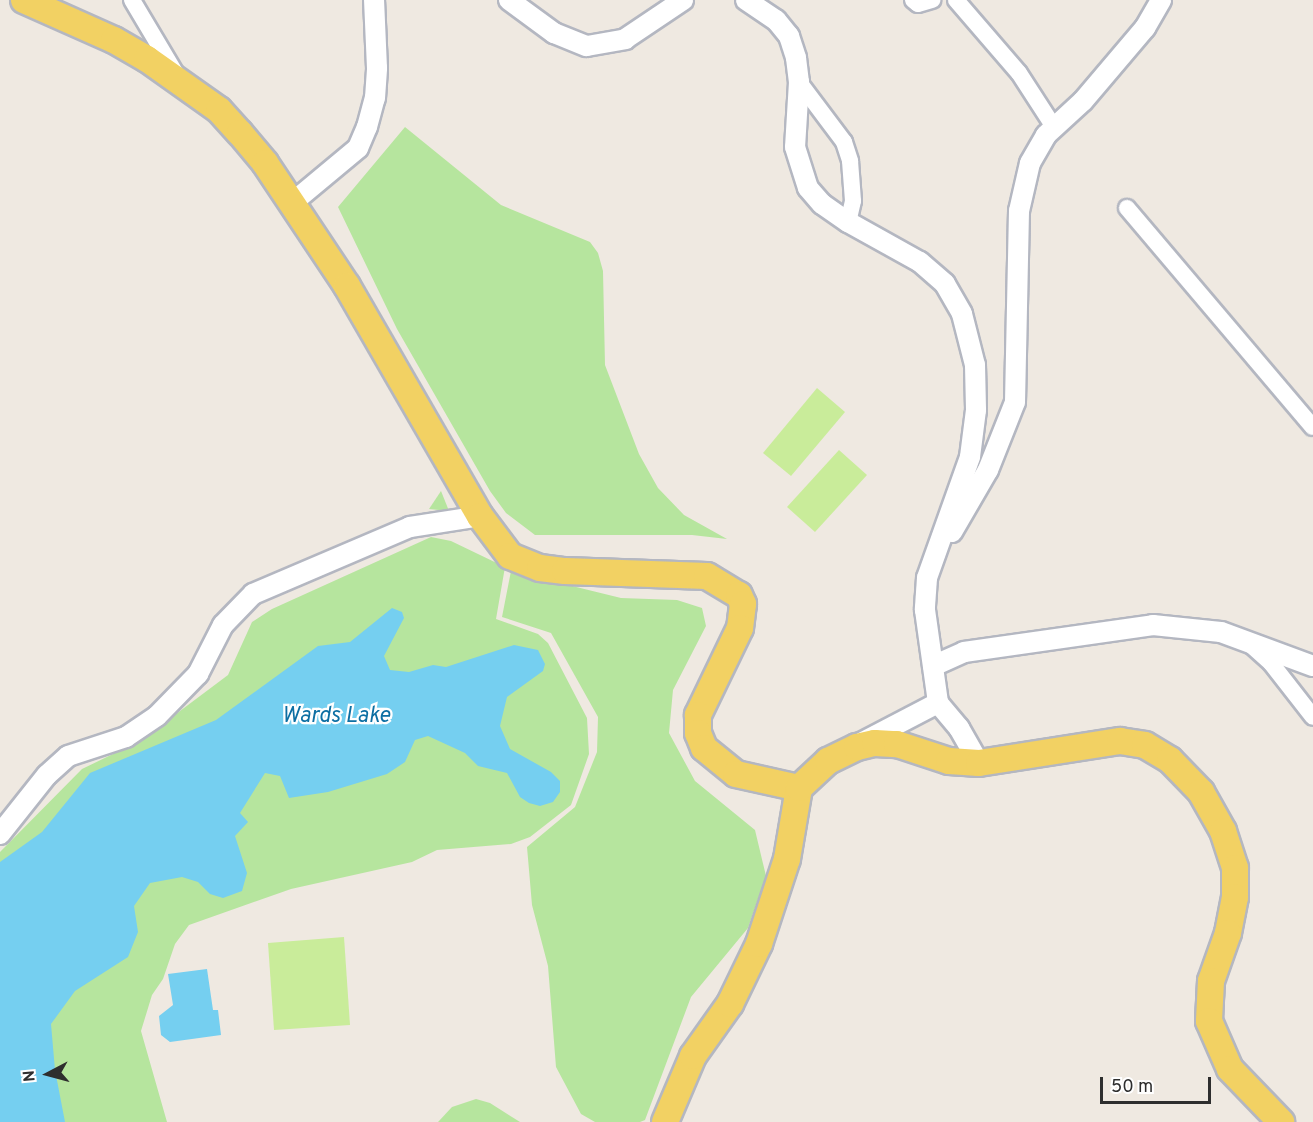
<!DOCTYPE html>
<style>
body{margin:0}
#map{position:relative;width:1313px;height:1122px;overflow:hidden;background:#efe9e1;font-family:Overpass,sans-serif}
div>[style]{position:absolute}
.green>*{inset:0;background:#b6e59e}
.pitch>*{inset:0;background:#c9ec9a}
.water>*{inset:0;background:#75cff0}
.roads{filter:drop-shadow(2px 0 #b4b7c1) drop-shadow(-2px 0 #b4b7c1) drop-shadow(0 2px #b4b7c1) drop-shadow(0 -2px #b4b7c1)}
.minor>*{height:16px;margin:-8px;padding:0 8px;transform-origin:8px;border-radius:8px;background:#fff}
.tertiary>*{height:20px;margin:-10px;padding:0 10px;transform-origin:10px;border-radius:10px;background:#fff}
.primary>*{height:26px;margin:-13px;padding:0 13px;transform-origin:13px;border-radius:13px;background:#f2d163}
span{translate:-50% -50%;white-space:nowrap;text-align:center;line-height:1.15;-webkit-text-stroke:4.5px #fff;paint-order:stroke}
.water-label{font-size:22px;color:#0d6fa3;font-style:italic}
.north{position:absolute;left:18px;top:1044px;width:60px;height:60px;-webkit-text-stroke:4px #fff;paint-order:stroke;rotate:264deg;font-size:16px;font-weight:700;line-height:24px;text-align:center;color:#2e2e2e}
.north::after{content:'';display:block;margin:auto;width:21px;height:27px;background:#2e2e2e;clip-path:polygon(50% 0,100% 100%,50% 72%,0 100%)}
.scale{position:absolute;left:1100px;top:1077px;width:111px;height:27px;box-sizing:border-box;border:3px solid #2e2e2e;border-top:0;padding-left:8px;font-size:18px;line-height:21px;white-space:nowrap;color:#2e2e2e;-webkit-text-stroke:4px #fff;paint-order:stroke}
</style>
<div id="map">
<div class="green">
<div style="clip-path:polygon(405px 127px,501px 205px,590px 242px,598px 253px,603px 271px,605px 365px,639px 454px,658px 488px,684px 515px,727px 539px,692px 535px,535px 535px,506px 513px,490px 491px,397px 329px,338px 207px)"></div>
<div style="clip-path:polygon(441px 491px,449px 511px,429px 509px)"></div>
<div style="clip-path:polygon(431px 537px,451px 541px,505px 567px,496px 619px,538px 634px,548px 643px,587px 718px,589px 754px,571px 805px,530px 837px,511px 844px,437px 850px,412px 862px,291px 889px,189px 925px,175px 944px,163px 979px,152px 995px,141px 1031px,167px 1122px,0 1122px,0 852px,82px 769px,140px 741px,228px 675px,252px 622px,272px 609px)"></div>
<div style="clip-path:polygon(511px 571px,621px 598px,677px 600px,702px 608px,706px 626px,673px 690px,669px 733px,695px 781px,755px 830px,766px 876px,748px 928px,691px 997px,645px 1120px,640px 1122px,595px 1122px,581px 1114px,556px 1067px,548px 966px,532px 905px,527px 847px,575px 807px,597px 752px,598px 717px,551px 633px,502px 617px)"></div>
<div style="clip-path:polygon(476px 1099px,490px 1103px,520px 1122px,438px 1122px,452px 1107px)"></div>
</div>
<div class="pitch">
<div style="clip-path:polygon(817px 388px,845px 412px,791px 476px,763px 453px)"></div>
<div style="clip-path:polygon(839px 450px,867px 475px,815px 532px,787px 507px)"></div>
<div style="clip-path:polygon(344px 937px,350px 1025px,274px 1030px,268px 943px)"></div>
</div>
<div class="water">
<div style="clip-path:polygon(392px 608px,402px 612px,404px 618px,384px 656px,390px 670px,409px 672px,433px 665px,446px 667px,514px 645px,538px 650px,545px 664px,543px 671px,507px 697px,500px 726px,510px 749px,551px 772px,560px 781px,560px 792px,553px 802px,540px 806px,529px 803px,520px 797px,507px 773px,478px 766px,465px 753px,428px 736px,415px 740px,405px 762px,387px 774px,328px 792px,289px 798px,280px 776px,265px 773px,240px 813px,248px 822px,235px 836px,247px 873px,242px 891px,223px 898px,210px 894px,198px 882px,182px 877px,150px 883px,134px 906px,138px 932px,128px 957px,75px 991px,51px 1024px,55px 1070px,65px 1122px,0 1122px,0 862px,42px 832px,90px 773px,216px 720px,318px 646px,350px 642px)"></div>
<div style="clip-path:polygon(207px 969px,213px 1010px,218px 1010px,221px 1035px,170px 1042px,161px 1035px,159px 1016px,173px 1005px,168px 974px)"></div>
</div>
<div class="roads">
<div class="minor">
<div style="left:132px;top:0;width:86px;rotate:59.3deg"></div>
<div style="left:913px;top:0;width:6px;rotate:39deg"></div>
<div style="left:918px;top:4px;width:15px;rotate:-16deg"></div>
<div style="left:956px;top:0;width:96px;rotate:49.2deg"></div>
<div style="left:1019px;top:73px;width:64px;rotate:57.1deg"></div>
<div style="left:799px;top:82px;width:75px;rotate:53.1deg"></div>
<div style="left:844px;top:142px;width:20px;rotate:72deg"></div>
<div style="left:850px;top:161px;width:40px;rotate:85.7deg"></div>
<div style="left:853px;top:201px;width:22px;rotate:103deg"></div>
<div style="left:1127px;top:208px;width:287px;rotate:49.7deg"></div>
<div style="left:1251px;top:645px;width:27px;rotate:42deg"></div>
<div style="left:1271px;top:663px;width:68px;rotate:52.1deg"></div>
</div>
<div class="tertiary">
<div style="left:509px;top:0;width:56px;rotate:36.3deg"></div>
<div style="left:554px;top:33px;width:35px;rotate:22deg"></div>
<div style="left:587px;top:46px;width:39px;rotate:-10deg"></div>
<div style="left:625px;top:39px;width:70px;rotate:-33.9deg"></div>
<div style="left:746px;top:0;width:36px;rotate:34deg"></div>
<div style="left:776px;top:20px;width:21px;rotate:51deg"></div>
<div style="left:789px;top:36px;width:23px;rotate:72deg"></div>
<div style="left:796px;top:58px;width:24px;rotate:83deg"></div>
<div style="left:799px;top:82px;width:65px;rotate:93.5deg"></div>
<div style="left:795px;top:147px;width:43px;rotate:72.4deg"></div>
<div style="left:808px;top:188px;width:21px;rotate:49deg"></div>
<div style="left:822px;top:204px;width:32px;rotate:35deg"></div>
<div style="left:848px;top:222px;width:82px;rotate:29.1deg"></div>
<div style="left:920px;top:262px;width:33px;rotate:41deg"></div>
<div style="left:945px;top:284px;width:34px;rotate:60deg"></div>
<div style="left:962px;top:314px;width:53px;rotate:75.7deg"></div>
<div style="left:975px;top:365px;width:45px;rotate:88.7deg"></div>
<div style="left:976px;top:410px;width:47px;rotate:97.3deg"></div>
<div style="left:970px;top:457px;width:128px;rotate:109.6deg"></div>
<div style="left:927px;top:578px;width:32px;rotate:94deg"></div>
<div style="left:925px;top:610px;width:94px;rotate:82deg"></div>
<div style="left:938px;top:703px;width:33px;rotate:50deg"></div>
<div style="left:959px;top:728px;width:40px;rotate:60.3deg"></div>
<div style="left:292px;top:203px;width:86px;rotate:-39.8deg"></div>
<div style="left:358px;top:148px;width:23px;rotate:-67deg"></div>
<div style="left:367px;top:127px;width:30px;rotate:-75deg"></div>
<div style="left:375px;top:98px;width:30px;rotate:-86deg"></div>
<div style="left:377px;top:68px;width:68px;rotate:-92.5deg"></div>
<div style="left:952px;top:532px;width:72px;rotate:-59.9deg"></div>
<div style="left:988px;top:470px;width:73px;rotate:-68.3deg"></div>
<div style="left:1015px;top:402px;width:191px;rotate:-88.8deg"></div>
<div style="left:1019px;top:211px;width:49px;rotate:-77.1deg"></div>
<div style="left:1030px;top:163px;width:32px;rotate:-60deg"></div>
<div style="left:1046px;top:135px;width:50px;rotate:-42.6deg"></div>
<div style="left:1083px;top:101px;width:96px;rotate:-49.7deg"></div>
<div style="left:1145px;top:28px;width:32px;rotate:-60deg"></div>
<div style="left:933px;top:666px;width:34px;rotate:-24deg"></div>
<div style="left:964px;top:652px;width:191px;rotate:-8.1deg"></div>
<div style="left:1153px;top:625px;width:68px;rotate:5.9deg"></div>
<div style="left:1221px;top:632px;width:98px;rotate:20.3deg"></div>
<div style="left:861px;top:743px;width:87px;rotate:-27.5deg"></div>
<div style="left:0;top:834px;width:75px;rotate:-51.5deg"></div>
<div style="left:47px;top:775px;width:28px;rotate:-42deg"></div>
<div style="left:68px;top:756px;width:61px;rotate:-18.1deg"></div>
<div style="left:126px;top:737px;width:37px;rotate:-34deg"></div>
<div style="left:157px;top:716px;width:59px;rotate:-45.7deg"></div>
<div style="left:198px;top:674px;width:55px;rotate:-63deg"></div>
<div style="left:223px;top:625px;width:43px;rotate:-45.9deg"></div>
<div style="left:253px;top:594px;width:171px;rotate:-23.1deg"></div>
<div style="left:410px;top:527px;width:71px;rotate:-8.9deg"></div>
</div>
<div class="primary">
<div style="left:24px;top:0;width:98px;rotate:24deg"></div>
<div style="left:114px;top:40px;width:38px;rotate:30deg"></div>
<div style="left:147px;top:59px;width:88px;rotate:35.3deg"></div>
<div style="left:219px;top:110px;width:31px;rotate:48deg"></div>
<div style="left:240px;top:133px;width:39px;rotate:50deg"></div>
<div style="left:265px;top:163px;width:148px;rotate:56.3deg"></div>
<div style="left:347px;top:286px;width:266px;rotate:60deg"></div>
<div style="left:480px;top:516px;width:50px;rotate:53.1deg"></div>
<div style="left:510px;top:556px;width:32px;rotate:22deg"></div>
<div style="left:540px;top:568px;width:25px;rotate:7deg"></div>
<div style="left:565px;top:571px;width:142px;rotate:2deg"></div>
<div style="left:707px;top:576px;width:37px;rotate:31deg"></div>
<div style="left:739px;top:595px;width:10px;rotate:66deg"></div>
<div style="left:743px;top:604px;width:24px;rotate:97deg"></div>
<div style="left:740px;top:628px;width:97px;rotate:115.8deg"></div>
<div style="left:698px;top:715px;width:18px;rotate:90deg"></div>
<div style="left:698px;top:733px;width:16px;rotate:68deg"></div>
<div style="left:704px;top:748px;width:41px;rotate:39.1deg"></div>
<div style="left:736px;top:774px;width:65px;rotate:12.5deg"></div>
<div style="left:665px;top:1122px;width:72px;rotate:-67deg"></div>
<div style="left:693px;top:1056px;width:64px;rotate:-54.6deg"></div>
<div style="left:730px;top:1004px;width:67px;rotate:-64.2deg"></div>
<div style="left:759px;top:944px;width:89px;rotate:-71.8deg"></div>
<div style="left:787px;top:859px;width:72px;rotate:-80.4deg"></div>
<div style="left:799px;top:788px;width:40px;rotate:-43deg"></div>
<div style="left:828px;top:761px;width:32px;rotate:-26deg"></div>
<div style="left:857px;top:747px;width:18px;rotate:-13deg"></div>
<div style="left:875px;top:743px;width:22px;rotate:3deg"></div>
<div style="left:897px;top:744px;width:55px;rotate:18.1deg"></div>
<div style="left:949px;top:761px;width:30px;rotate:4deg"></div>
<div style="left:979px;top:763px;width:143px;rotate:-8.9deg"></div>
<div style="left:1120px;top:741px;width:25px;rotate:9deg"></div>
<div style="left:1145px;top:745px;width:29px;rotate:31deg"></div>
<div style="left:1170px;top:760px;width:45px;rotate:45.9deg"></div>
<div style="left:1201px;top:792px;width:45px;rotate:60.6deg"></div>
<div style="left:1223px;top:831px;width:39px;rotate:72deg"></div>
<div style="left:1235px;top:868px;width:29px;rotate:90deg"></div>
<div style="left:1235px;top:897px;width:37px;rotate:101deg"></div>
<div style="left:1228px;top:933px;width:51px;rotate:109.5deg"></div>
<div style="left:1211px;top:981px;width:40px;rotate:92.9deg"></div>
<div style="left:1209px;top:1021px;width:52px;rotate:66.4deg"></div>
<div style="left:1230px;top:1069px;width:74px;rotate:46.1deg"></div>
</div>
</div>
<div class="water-label">
<span style="left:336px;top:717px">Wards Lake</span>
</div>
<div class="north">N</div>
<div class="scale">50 m</div>
</div>
